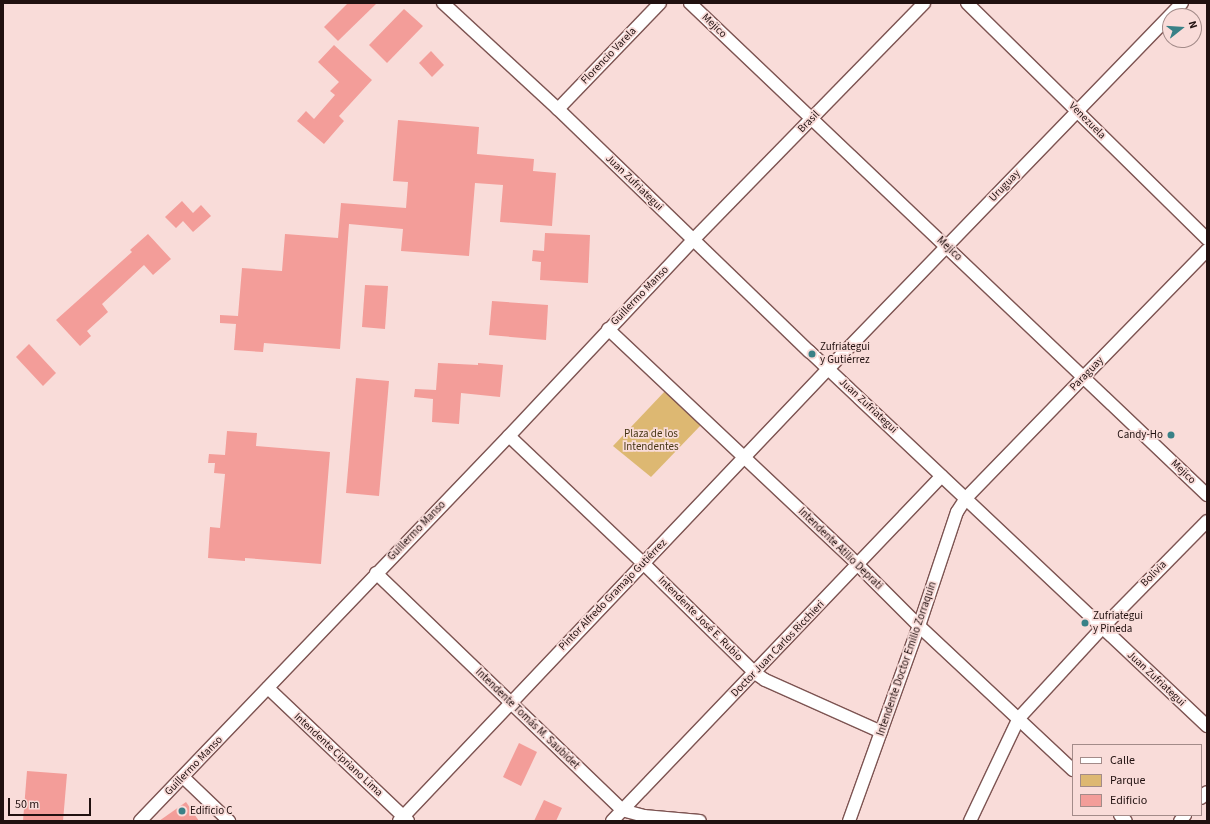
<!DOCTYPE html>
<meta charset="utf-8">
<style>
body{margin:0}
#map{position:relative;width:1210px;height:824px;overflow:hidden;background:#f9dcd9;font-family:"Source Sans 3",sans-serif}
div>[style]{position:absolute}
.green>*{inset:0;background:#ddb872}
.building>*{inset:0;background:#f39d99}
.roads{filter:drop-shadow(1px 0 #7d5452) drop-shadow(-1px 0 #7d5452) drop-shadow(0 1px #7d5452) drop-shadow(0 -1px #7d5452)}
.minor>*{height:12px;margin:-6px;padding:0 6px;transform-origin:6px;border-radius:6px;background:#fff}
.dots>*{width:11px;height:11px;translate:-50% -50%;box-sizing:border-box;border:2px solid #f9dcd9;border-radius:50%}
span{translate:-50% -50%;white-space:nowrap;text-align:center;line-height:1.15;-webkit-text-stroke:3.5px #f9dcd9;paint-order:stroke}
.street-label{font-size:11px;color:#211110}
.poi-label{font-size:11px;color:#211110}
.left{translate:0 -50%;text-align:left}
.right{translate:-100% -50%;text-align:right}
.park-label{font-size:11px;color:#463615}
.frame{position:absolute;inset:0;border:4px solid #211110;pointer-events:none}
.legend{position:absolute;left:1072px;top:744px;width:130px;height:72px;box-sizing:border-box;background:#f9dcd9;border:1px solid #a38b89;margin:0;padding:5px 7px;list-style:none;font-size:12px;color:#211110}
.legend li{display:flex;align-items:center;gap:8px;height:20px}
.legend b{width:20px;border:1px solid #a38b89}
.north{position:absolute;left:1162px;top:8px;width:40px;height:40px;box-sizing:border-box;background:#f9dcd9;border:1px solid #a38b89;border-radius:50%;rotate:73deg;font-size:11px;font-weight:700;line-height:16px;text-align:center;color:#211110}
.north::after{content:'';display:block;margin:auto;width:14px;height:18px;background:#398187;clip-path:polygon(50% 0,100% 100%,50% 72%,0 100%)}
.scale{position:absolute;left:8px;top:798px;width:83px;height:18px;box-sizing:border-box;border:2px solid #211110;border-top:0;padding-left:5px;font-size:12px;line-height:14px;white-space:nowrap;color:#211110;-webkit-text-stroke:3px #f9dcd9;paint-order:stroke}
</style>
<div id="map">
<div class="green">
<div style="clip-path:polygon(666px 390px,702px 424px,651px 477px,613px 446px)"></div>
</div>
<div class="building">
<div style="clip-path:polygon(348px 3px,377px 3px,338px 41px,324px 27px)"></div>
<div style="clip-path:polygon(404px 9px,423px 26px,387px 63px,369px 45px)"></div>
<div style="clip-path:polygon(334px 45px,372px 80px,339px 116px,344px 121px,324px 144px,297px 121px,306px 111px,314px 119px,335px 95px,330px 91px,339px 82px,318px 62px)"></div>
<div style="clip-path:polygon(431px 51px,444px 65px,432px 77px,419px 63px)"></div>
<div style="clip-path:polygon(398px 120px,479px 127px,477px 154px,534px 159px,533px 171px,556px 173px,552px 226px,500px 222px,503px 185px,475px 183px,469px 256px,401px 251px,403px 229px,349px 224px,340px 349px,264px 343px,263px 352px,234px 350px,236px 324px,220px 323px,220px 315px,238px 316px,242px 268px,282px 271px,285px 234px,338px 238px,341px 203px,406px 208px,408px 182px,393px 181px)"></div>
<div style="clip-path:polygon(182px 201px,193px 213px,201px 205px,211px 216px,193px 232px,183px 221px,176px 228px,165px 217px)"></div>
<div style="clip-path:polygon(545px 233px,590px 235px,588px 283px,540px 280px,541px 262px,532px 261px,533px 250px,544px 251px)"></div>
<div style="clip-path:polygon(148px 234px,171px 259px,153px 275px,144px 265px,102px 304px,108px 312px,87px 331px,91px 336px,80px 346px,56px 320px,132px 252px,130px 250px)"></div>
<div style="clip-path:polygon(365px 285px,388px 286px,385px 329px,362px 327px)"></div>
<div style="clip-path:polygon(492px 301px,548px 305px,546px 340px,489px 335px)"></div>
<div style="clip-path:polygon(29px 344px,56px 373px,43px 386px,16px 357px)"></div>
<div style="clip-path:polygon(438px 363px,478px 365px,478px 363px,503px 365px,500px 397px,461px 393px,459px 424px,432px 422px,433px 399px,414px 397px,415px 389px,436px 390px)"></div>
<div style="clip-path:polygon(356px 378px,389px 381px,379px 496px,346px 493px)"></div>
<div style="clip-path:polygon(227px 431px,257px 433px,256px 446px,330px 452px,321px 564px,245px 558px,245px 561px,208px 558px,210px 527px,220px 528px,225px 474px,214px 473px,215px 463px,208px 463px,209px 454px,225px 455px)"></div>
<div style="clip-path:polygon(519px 743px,537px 752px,521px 786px,503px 777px)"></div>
<div style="clip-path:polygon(27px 771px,67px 774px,63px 821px,23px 821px)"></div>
<div style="clip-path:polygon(544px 800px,562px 808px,556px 821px,534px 821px)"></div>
<div style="clip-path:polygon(186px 802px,199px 821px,159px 821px)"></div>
</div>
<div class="roads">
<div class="minor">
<div style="left:443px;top:3px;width:156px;rotate:42.7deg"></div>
<div style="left:558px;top:109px;width:349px;rotate:44deg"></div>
<div style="left:809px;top:351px;width:547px;rotate:43.3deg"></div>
<div style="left:690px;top:3px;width:714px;rotate:43.58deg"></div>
<div style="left:967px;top:3px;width:337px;rotate:44.5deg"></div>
<div style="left:558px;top:109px;width:147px;rotate:-46.1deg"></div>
<div style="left:608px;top:329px;width:344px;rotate:43.3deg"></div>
<div style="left:858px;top:565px;width:86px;rotate:45deg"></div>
<div style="left:919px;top:626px;width:211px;rotate:43.1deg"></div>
<div style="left:509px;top:436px;width:186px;rotate:43.5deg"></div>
<div style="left:644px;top:564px;width:156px;rotate:44.5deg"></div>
<div style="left:755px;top:673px;width:12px;rotate:35deg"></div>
<div style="left:765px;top:680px;width:127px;rotate:24.1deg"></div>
<div style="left:376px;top:573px;width:342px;rotate:43.9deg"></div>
<div style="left:622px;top:810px;width:23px;rotate:15deg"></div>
<div style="left:644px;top:816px;width:56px;rotate:5.1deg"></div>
<div style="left:268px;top:688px;width:193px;rotate:43.5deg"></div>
<div style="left:183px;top:777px;width:64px;rotate:43.7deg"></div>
<div style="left:1201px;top:798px;width:8px;rotate:-45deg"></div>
<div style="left:1120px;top:815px;width:8px;rotate:45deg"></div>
<div style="left:140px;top:821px;width:533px;rotate:-46.22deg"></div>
<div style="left:509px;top:436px;width:269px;rotate:-46.8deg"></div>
<div style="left:693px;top:240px;width:331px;rotate:-45.7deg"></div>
<div style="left:399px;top:821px;width:623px;rotate:-46.5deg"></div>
<div style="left:828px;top:369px;width:509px;rotate:-45.95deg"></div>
<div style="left:612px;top:821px;width:477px;rotate:-46.3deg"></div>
<div style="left:849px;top:821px;width:207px;rotate:-70.3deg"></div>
<div style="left:919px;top:626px;width:120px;rotate:-71.6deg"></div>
<div style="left:957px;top:512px;width:17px;rotate:-57deg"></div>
<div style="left:966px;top:498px;width:346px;rotate:-45.8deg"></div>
<div style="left:970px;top:821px;width:114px;rotate:-64.6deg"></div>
<div style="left:1019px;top:718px;width:122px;rotate:-47.3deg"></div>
<div style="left:1102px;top:628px;width:150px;rotate:-45.5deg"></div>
<div style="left:1180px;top:821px;width:8px;rotate:-50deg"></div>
</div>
</div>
<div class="dots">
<div style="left:812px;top:354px;background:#398187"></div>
<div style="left:1171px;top:435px;background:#398187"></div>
<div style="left:1085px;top:623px;background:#398187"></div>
<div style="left:182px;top:811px;background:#398187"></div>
</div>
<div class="street-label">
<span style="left:714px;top:26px;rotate:44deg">Mejico</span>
<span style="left:609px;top:56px;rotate:-46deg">Florencio Varela</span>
<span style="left:1087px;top:121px;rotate:45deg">Venezuela</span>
<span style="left:809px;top:122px;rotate:-46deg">Brasil</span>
<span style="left:634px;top:183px;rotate:44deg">Juan Zufriategui</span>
<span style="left:1005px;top:186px;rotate:-46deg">Uruguay</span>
<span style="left:949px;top:249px;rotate:43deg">Mejico</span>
<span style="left:640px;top:296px;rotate:-46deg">Guillermo Manso</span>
<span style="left:1087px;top:374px;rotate:-46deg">Paraguay</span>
<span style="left:868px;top:406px;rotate:43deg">Juan Zufriategui</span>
<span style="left:1183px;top:472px;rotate:44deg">Mejico</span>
<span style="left:417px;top:531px;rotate:-46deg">Guillermo Manso</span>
<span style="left:840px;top:549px;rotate:44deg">Intendente Atilio Deprati</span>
<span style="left:1154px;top:574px;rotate:-45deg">Bolivia</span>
<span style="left:613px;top:595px;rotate:-46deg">Pintor Alfredo Gramajo Gutiérrez</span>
<span style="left:700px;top:619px;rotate:45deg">Intendente José E. Rubio</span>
<span style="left:778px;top:649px;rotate:-46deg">Doctor Juan Carlos Ricchieri</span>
<span style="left:907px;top:659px;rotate:-71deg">Intendente Doctor Emilio Zorraquin</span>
<span style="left:1156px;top:679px;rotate:43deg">Juan Zufriategui</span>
<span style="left:527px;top:719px;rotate:44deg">Intendente Tomás M. Saubidet</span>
<span style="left:338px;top:755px;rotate:43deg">Intendente Cipriano Lima</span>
<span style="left:194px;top:766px;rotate:-46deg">Guillermo Manso</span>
</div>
<div class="poi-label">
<span class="left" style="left:820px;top:354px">Zufriategui<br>y Gutiérrez</span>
<span class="right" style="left:1163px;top:435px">Candy-Ho</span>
<span class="left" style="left:1093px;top:623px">Zufriategui<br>y Pineda</span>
<span class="left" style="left:190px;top:811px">Edificio C</span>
</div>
<div class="park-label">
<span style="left:651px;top:441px">Plaza de los<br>Intendentes</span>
</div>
<div class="frame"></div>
<ul class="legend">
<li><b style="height:5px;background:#fff"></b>Calle</li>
<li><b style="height:11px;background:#ddb872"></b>Parque</li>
<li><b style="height:11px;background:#f39d99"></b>Edificio</li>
</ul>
<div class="north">N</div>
<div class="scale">50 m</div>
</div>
